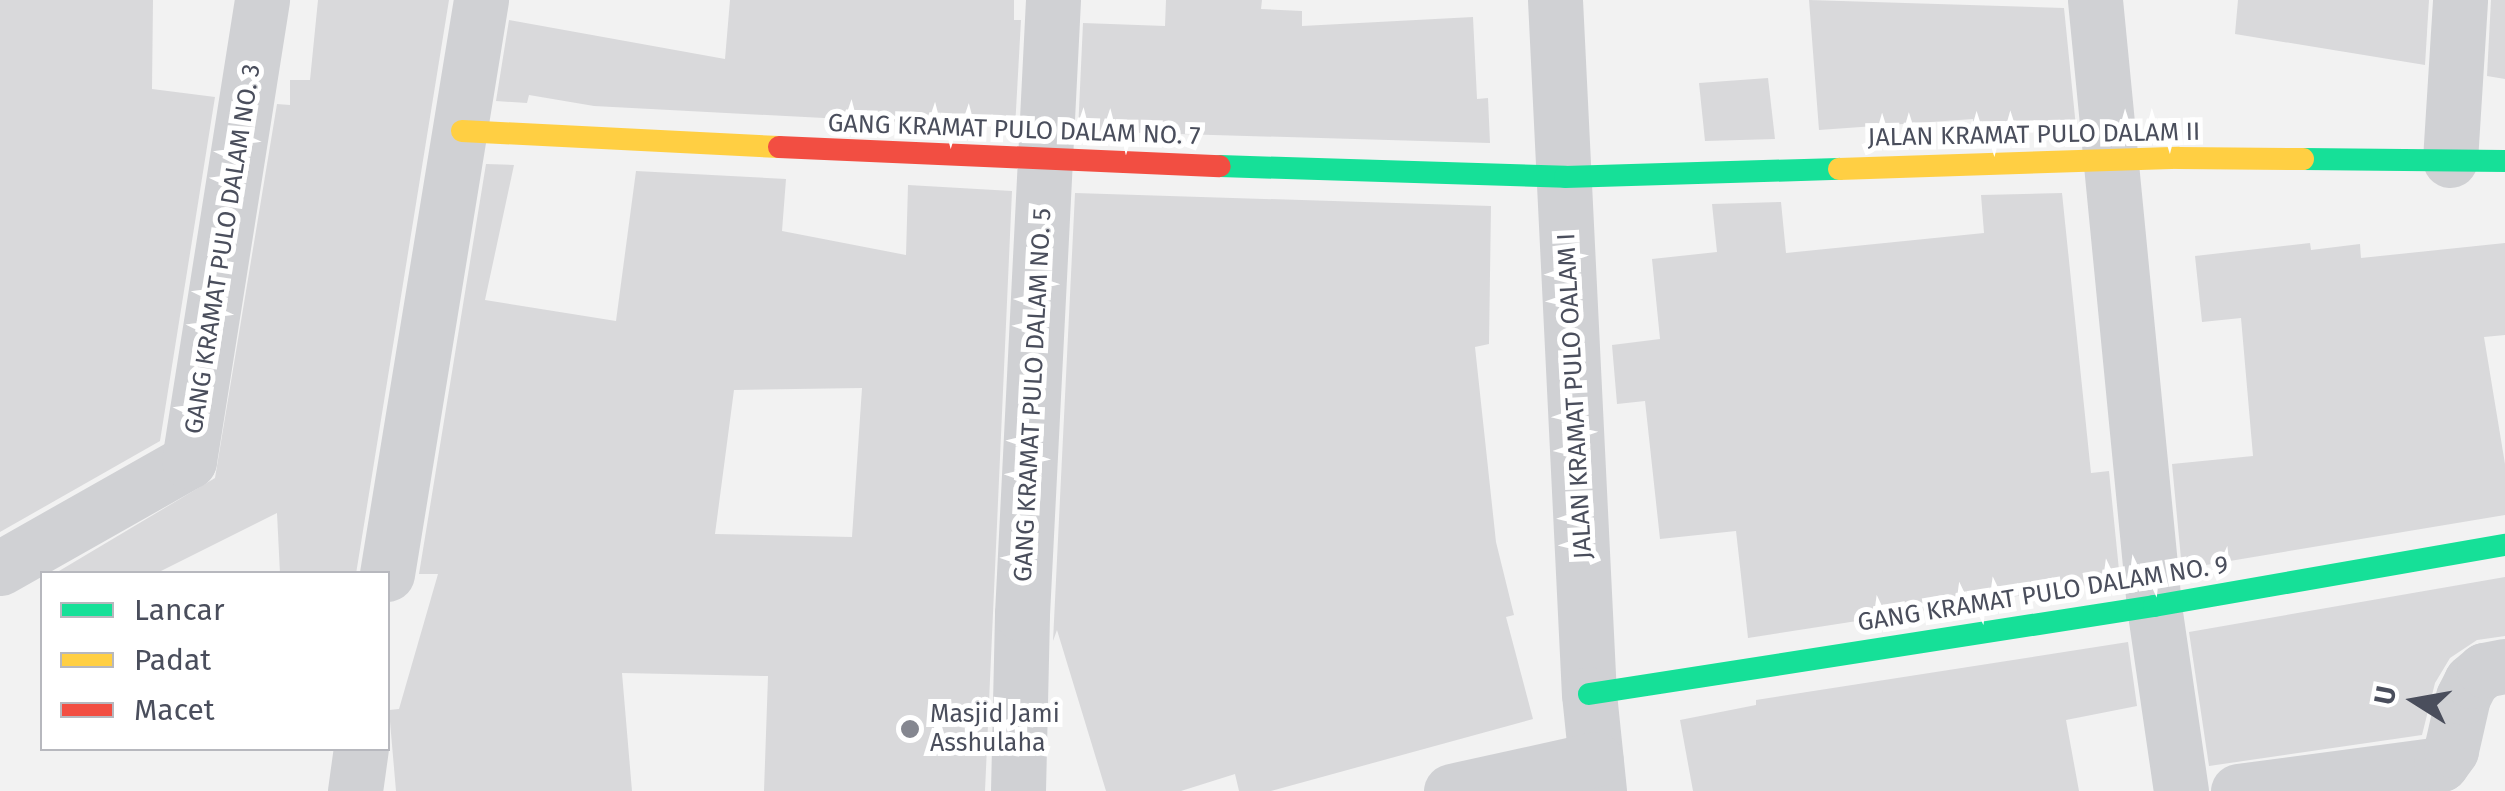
<!DOCTYPE html>
<style>
body{margin:0}
#map{position:relative;width:2505px;height:791px;overflow:hidden;background:#f2f2f2;font-family:"Fira Sans",sans-serif}
div>[style]{position:absolute}
.building>*{inset:0;background:#d9d9db}
.street>*{height:55px;margin:-27.5px;padding:0 27.5px;transform-origin:27.5px;border-radius:27.5px;background:#d0d1d4}
.fast>*{height:22px;margin:-11px;padding:0 11px;transform-origin:11px;border-radius:11px;background:#16e098}
.slow>*{height:22px;margin:-11px;padding:0 11px;transform-origin:11px;border-radius:11px;background:#ffcf43}
.jam>*{height:22px;margin:-11px;padding:0 11px;transform-origin:11px;border-radius:11px;background:#f24e42}
.dots>*{width:28px;height:28px;translate:-50% -50%;box-sizing:border-box;border:5px solid #fff;border-radius:50%}
span{translate:-50% -50%;white-space:nowrap;text-align:center;line-height:1.15;-webkit-text-stroke:10px #fff;paint-order:stroke}
.street-label{font-size:25px;color:#4a4e5c}
.poi-label{font-size:25px;color:#4a4e5c}
.left{translate:0 -50%;text-align:left}
.legend{position:absolute;left:40px;top:571px;width:350px;height:180px;box-sizing:border-box;background:#fff;border:2px solid #b7b8be;margin:0;padding:12px 18px;list-style:none;font-size:30px;color:#4a4e5c}
.legend li{display:flex;align-items:center;gap:20px;height:50px}
.legend b{width:50px;border:2px solid #b7b8be}
.north{position:absolute;left:2365px;top:651px;width:100px;height:100px;-webkit-text-stroke:8px #fff;paint-order:stroke;rotate:281deg;font-size:28px;font-weight:700;line-height:40px;text-align:center;color:#4a4e5c}
.north::after{content:'';display:block;margin:auto;width:35px;height:45px;background:#4a4e5c;clip-path:polygon(50% 0,100% 100%,50% 72%,0 100%)}
</style>
<div id="map">
<div class="building">
<div style="clip-path:polygon(0 0,153px 0,152px 89px,215px 97px,160px 441px,0 532px)"></div>
<div style="clip-path:polygon(318px 0,449px 0,356px 574px,280px 574px,277px 513px,155px 574px,54px 574px,215px 478px,277px 104px,290px 105px,290px 80px,310px 80px)"></div>
<div style="clip-path:polygon(730px 0,1014px 0,1014px 20px,1021px 20px,1015px 128px,594px 106px,529px 95px,527px 103px,496px 101px,509px 20px,725px 59px)"></div>
<div style="clip-path:polygon(1166px 0,1262px 0,1261px 9px,1302px 11px,1302px 26px,1473px 17px,1477px 99px,1488px 98px,1490px 143px,1078px 131px,1083px 23px,1165px 26px)"></div>
<div style="clip-path:polygon(1809px 0,2064px 8px,2076px 127px,1974px 133px,1973px 119px,1819px 130px)"></div>
<div style="clip-path:polygon(2238px 0,2429px 0,2425px 65px,2235px 34px)"></div>
<div style="clip-path:polygon(2491px 0,2505px 0,2505px 79px,2487px 76px)"></div>
<div style="clip-path:polygon(1768px 78px,1775px 139px,1705px 141px,1699px 83px)"></div>
<div style="clip-path:polygon(evenodd,486px 164px,514px 165px,485px 300px,616px 321px,636px 171px,786px 179px,782px 231px,906px 255px,908px 185px,1012px 191px,985px 791px,764px 791px,768px 676px,622px 673px,632px 791px,396px 791px,389px 710px,399px 709px,438px 574px,419px 574px,486px 164px,862px 388px,852px 537px,715px 534px,734px 390px,862px 388px)"></div>
<div style="clip-path:polygon(1075px 193px,1491px 206px,1489px 344px,1475px 347px,1496px 542px,1514px 615px,1506px 617px,1533px 719px,1271px 791px,1239px 791px,1235px 774px,1181px 791px,1106px 791px,1057px 630px,1053px 641px)"></div>
<div style="clip-path:polygon(2062px 193px,2091px 473px,2109px 471px,2120px 580px,1748px 638px,1736px 531px,1660px 539px,1645px 401px,1617px 404px,1612px 345px,1660px 339px,1652px 259px,1717px 252px,1712px 204px,1781px 202px,1786px 253px,1984px 233px,1981px 195px)"></div>
<div style="clip-path:polygon(2310px 243px,2311px 250px,2360px 244px,2361px 258px,2505px 243px,2505px 335px,2484px 337px,2505px 464px,2505px 515px,2182px 569px,2172px 464px,2253px 456px,2241px 318px,2202px 322px,2195px 256px)"></div>
<div style="clip-path:polygon(2505px 577px,2505px 636px,2477px 640px,2450px 658px,2435px 683px,2422px 735px,2209px 766px,2189px 632px)"></div>
<div style="clip-path:polygon(2128px 642px,2137px 706px,2066px 720px,2079px 791px,1693px 791px,1680px 720px,1756px 705px,1756px 700px)"></div>
</div>
<div class="street">
<div style="left:1555px;top:0;width:695px;rotate:87.2deg"></div>
<div style="left:1589px;top:694px;width:98px;rotate:84.1deg"></div>
<div style="left:2095px;top:0;width:609px;rotate:84.44deg"></div>
<div style="left:2154px;top:606px;width:187px;rotate:81.7deg"></div>
<div style="left:2450px;top:160px;width:160px;rotate:-86.4deg"></div>
<div style="left:0;top:568px;width:217px;rotate:-29.5deg"></div>
<div style="left:189px;top:461px;width:467px;rotate:-81deg"></div>
<div style="left:387px;top:574px;width:582px;rotate:-80.7deg"></div>
<div style="left:355px;top:791px;width:43px;rotate:-82.1deg"></div>
<div style="left:1018px;top:791px;width:177px;rotate:-88.7deg"></div>
<div style="left:1022px;top:614px;width:615px;rotate:-87.11deg"></div>
<div style="left:1451px;top:791px;width:148px;rotate:-12.4deg"></div>
<div style="left:2238px;top:791px;width:205px;rotate:-7.6deg"></div>
<div style="left:2441px;top:764px;width:17px;rotate:-54deg"></div>
<div style="left:2451px;top:750px;width:54px;rotate:-77.2deg"></div>
<div style="left:2463px;top:697px;width:18px;rotate:-63deg"></div>
<div style="left:2471px;top:681px;width:17px;rotate:-40deg"></div>
<div style="left:2484px;top:670px;width:21px;rotate:-11deg"></div>
</div>
<div class="fast">
<div style="left:2303px;top:159px;width:202px;rotate:0.6deg"></div>
<div style="left:1220px;top:166px;width:345px;rotate:1.8deg"></div>
<div style="left:1565px;top:177px;width:274px;rotate:-1.7deg"></div>
<div style="left:1589px;top:694px;width:572px;rotate:-8.85deg"></div>
<div style="left:2154px;top:606px;width:356px;rotate:-9.9deg"></div>
</div>
<div class="slow">
<div style="left:462px;top:131px;width:317px;rotate:2.9deg"></div>
<div style="left:1839px;top:169px;width:340px;rotate:-1.9deg"></div>
<div style="left:2179px;top:158px;width:124px;rotate:0.5deg"></div>
</div>
<div class="jam">
<div style="left:779px;top:147px;width:441px;rotate:2.5deg"></div>
</div>
<div class="dots">
<div style="left:910px;top:729px;background:#858790"></div>
</div>
<div class="street-label">
<span style="left:1014px;top:130px;rotate:2deg">GANG KRAMAT PULO DALAM NO. 7</span>
<span style="left:2034px;top:135px;rotate:-1deg">JALAN KRAMAT PULO DALAM II</span>
<span style="left:223px;top:249px;rotate:-81deg">GANG KRAMAT PULO DALAM NO. 3</span>
<span style="left:1033px;top:395px;rotate:-87deg">GANG KRAMAT PULO DALAM NO. 5</span>
<span style="left:1575px;top:396px;rotate:-93deg">JALAN KRAMAT PULO OALAM I</span>
<span style="left:2043px;top:594px;rotate:-9deg">GANG KRAMAT PULO DALAM NO. 9</span>
</div>
<div class="poi-label">
<span class="left" style="left:930px;top:729px">Masjid Jami<br>Asshulaha</span>
</div>
<ul class="legend">
<li><b style="height:12px;background:#16e098"></b>Lancar</li>
<li><b style="height:12px;background:#ffcf43"></b>Padat</li>
<li><b style="height:12px;background:#f24e42"></b>Macet</li>
</ul>
<div class="north">U</div>
</div>
